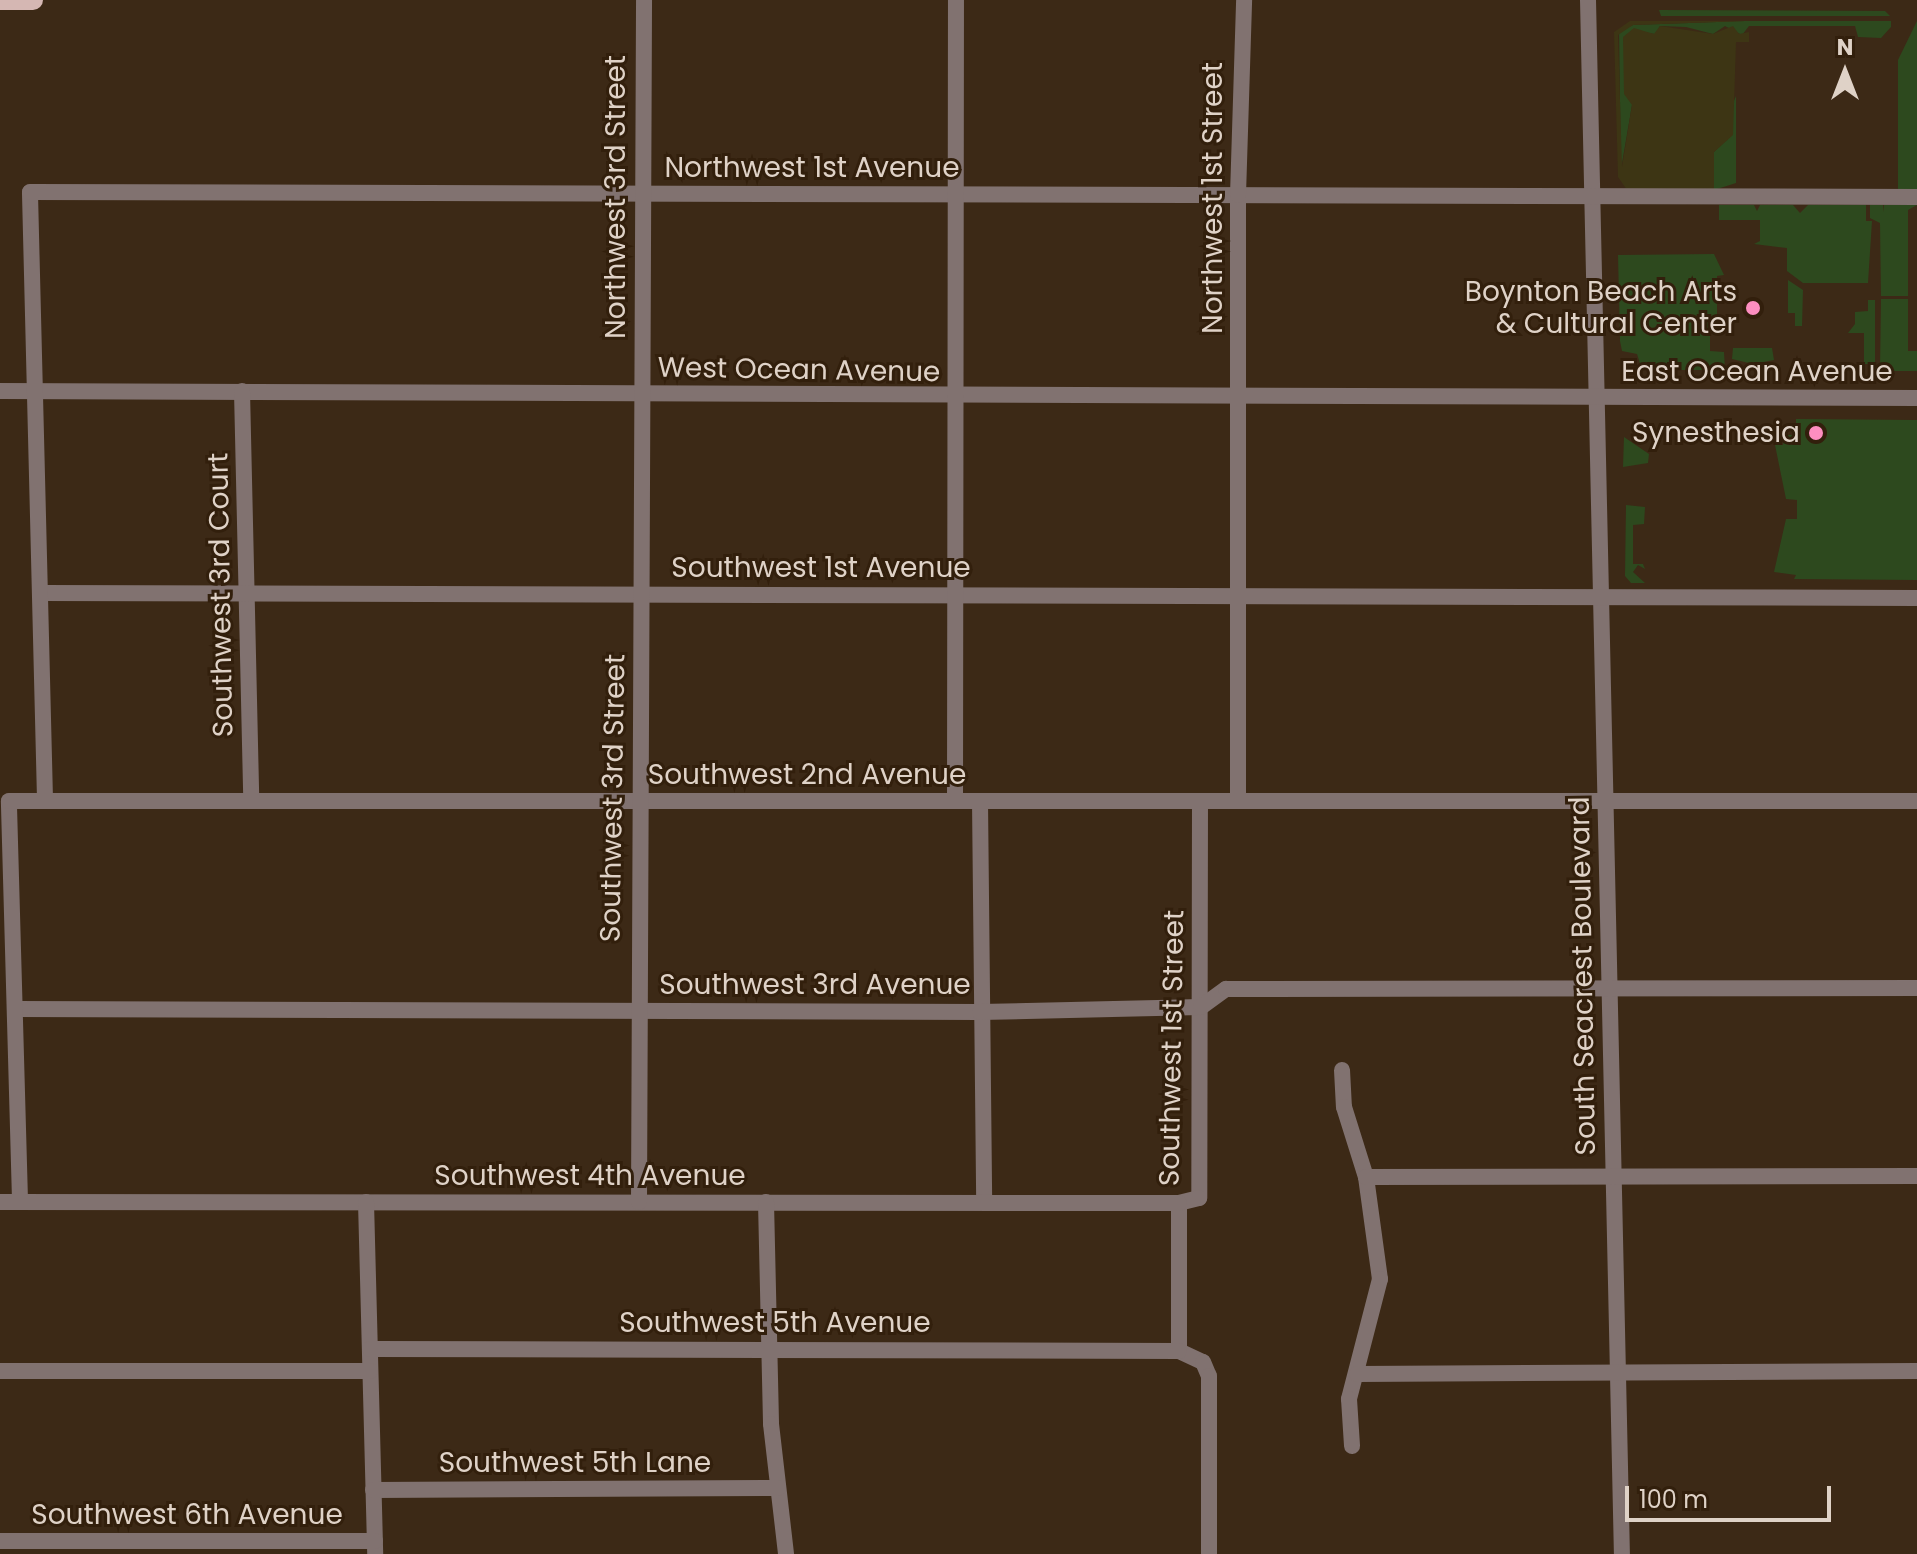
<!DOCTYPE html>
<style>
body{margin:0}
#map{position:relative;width:1917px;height:1554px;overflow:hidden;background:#3c2916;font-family:Poppins,sans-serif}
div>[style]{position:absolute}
.green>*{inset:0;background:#2d491e}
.sand>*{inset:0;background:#3d3514}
.minor>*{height:16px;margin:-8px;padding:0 8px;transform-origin:8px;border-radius:8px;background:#817270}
.major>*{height:20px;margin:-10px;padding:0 10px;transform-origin:10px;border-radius:10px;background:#d5b7b3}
.dots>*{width:22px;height:22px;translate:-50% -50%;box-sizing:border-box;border:4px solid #321f0c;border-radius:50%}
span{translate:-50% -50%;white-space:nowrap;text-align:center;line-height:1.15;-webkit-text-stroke:6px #321f0c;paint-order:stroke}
.street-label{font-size:28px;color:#dfd2c7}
.poi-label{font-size:28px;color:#dfd2c7}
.right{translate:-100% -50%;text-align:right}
.north{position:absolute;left:1805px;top:32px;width:80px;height:80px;-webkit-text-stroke:6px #321f0c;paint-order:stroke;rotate:0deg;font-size:22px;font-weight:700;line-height:32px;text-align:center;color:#dfd2c7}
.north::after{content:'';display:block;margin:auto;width:28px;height:36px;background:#dfd2c7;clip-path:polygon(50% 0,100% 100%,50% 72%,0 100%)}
.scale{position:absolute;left:1625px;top:1486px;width:206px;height:36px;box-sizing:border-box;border:4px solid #dfd2c7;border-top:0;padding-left:10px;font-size:24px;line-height:28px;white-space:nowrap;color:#dfd2c7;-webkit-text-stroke:6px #321f0c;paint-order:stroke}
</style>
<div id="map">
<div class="green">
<div style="clip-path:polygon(1659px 10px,1885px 11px,1890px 16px,1661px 16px)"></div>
<div style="clip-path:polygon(1745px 21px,1891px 21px,1891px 27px,1881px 38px,1858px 37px,1855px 26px,1749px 26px,1742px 35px,1725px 26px,1713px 34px,1686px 27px,1660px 26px,1655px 34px,1636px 31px,1631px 35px,1632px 105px,1621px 169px,1619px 31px,1633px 25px)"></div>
<div style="clip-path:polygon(1917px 21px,1917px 189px,1898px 189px,1898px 60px)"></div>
<div style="clip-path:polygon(1736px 96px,1736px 183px,1714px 190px,1714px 152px,1732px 135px,1730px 110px)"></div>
<div style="clip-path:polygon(1719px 205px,1754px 205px,1757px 211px,1760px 205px,1793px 205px,1800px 213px,1808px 205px,1866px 205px,1866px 221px,1872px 221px,1868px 283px,1803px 283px,1787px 271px,1787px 248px,1754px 244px,1760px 241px,1760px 220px,1719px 220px)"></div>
<div style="clip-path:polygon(1870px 205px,1883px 205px,1883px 212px,1884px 205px,1917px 205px,1908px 210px,1908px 296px,1881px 296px,1880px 223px,1870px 218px)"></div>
<div style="clip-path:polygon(1714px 254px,1724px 275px,1717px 276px,1717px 330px,1710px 330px,1710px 351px,1724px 352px,1725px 370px,1642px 370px,1637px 354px,1622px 351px,1620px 341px,1618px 255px)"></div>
<div style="clip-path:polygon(1788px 280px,1803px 290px,1802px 326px,1795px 326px,1795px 313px,1788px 313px)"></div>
<div style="clip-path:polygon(1881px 299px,1908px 299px,1908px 351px,1917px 351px,1917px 371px,1880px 371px)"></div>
<div style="clip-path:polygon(1868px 300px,1875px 300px,1875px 364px,1864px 364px,1864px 333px,1848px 333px,1855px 324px,1855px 312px,1868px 311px)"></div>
<div style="clip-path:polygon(1733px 348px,1772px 348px,1774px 360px,1753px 364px,1732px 359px)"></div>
<div style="clip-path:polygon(1796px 419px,1917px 420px,1917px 580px,1794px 579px,1796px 575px,1774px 572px,1786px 519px,1797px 519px,1797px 500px,1786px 499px,1775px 445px,1783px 445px,1784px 435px,1796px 435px)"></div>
<div style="clip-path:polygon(1624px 437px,1649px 454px,1648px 463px,1623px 467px)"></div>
<div style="clip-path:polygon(1626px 505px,1645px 507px,1644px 524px,1633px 525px,1633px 564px,1643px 564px,1645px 569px,1638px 565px,1633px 572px,1645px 583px,1631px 583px,1625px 576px)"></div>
</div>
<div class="sand">
<div style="clip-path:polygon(1630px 21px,1745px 21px,1633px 25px,1618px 35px,1622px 167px,1632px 105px,1624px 94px,1623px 37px,1634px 28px,1654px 34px,1660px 26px,1713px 34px,1733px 26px,1739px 34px,1749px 32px,1749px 42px,1736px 42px,1733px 135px,1714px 152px,1714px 190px,1627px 190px,1618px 177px,1614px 32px)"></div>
</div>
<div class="minor">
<div style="left:1588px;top:0;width:1554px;rotate:88.75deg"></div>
<div style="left:0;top:391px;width:1917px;rotate:0.21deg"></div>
<div style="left:242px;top:391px;width:407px;rotate:88.7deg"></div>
<div style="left:41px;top:593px;width:1876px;rotate:0.15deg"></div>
<div style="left:45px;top:799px;width:607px;rotate:-91.42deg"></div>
<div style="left:30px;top:192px;width:1887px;rotate:0.15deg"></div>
<div style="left:955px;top:801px;width:801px;rotate:-89.93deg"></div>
<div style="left:980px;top:801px;width:401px;rotate:89.4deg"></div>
<div style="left:1200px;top:801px;width:397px;rotate:90.1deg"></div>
<div style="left:1199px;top:1198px;width:21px;rotate:166deg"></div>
<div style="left:1179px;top:1203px;width:148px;rotate:90deg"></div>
<div style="left:1179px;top:1351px;width:26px;rotate:25deg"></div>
<div style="left:1203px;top:1362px;width:15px;rotate:67deg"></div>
<div style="left:1209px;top:1376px;width:178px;rotate:90deg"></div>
<div style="left:1238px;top:801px;width:606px;rotate:-90deg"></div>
<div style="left:1238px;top:195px;width:195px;rotate:-88.2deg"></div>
<div style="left:16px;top:1009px;width:964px;rotate:0.18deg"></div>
<div style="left:980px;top:1012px;width:221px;rotate:-1.3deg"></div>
<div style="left:1201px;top:1007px;width:31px;rotate:-36deg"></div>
<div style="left:1226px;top:989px;width:691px;rotate:-0.08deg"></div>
<div style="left:1342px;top:1070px;width:37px;rotate:87deg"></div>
<div style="left:1344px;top:1107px;width:73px;rotate:72.6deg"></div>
<div style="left:1366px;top:1177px;width:103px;rotate:82.2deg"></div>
<div style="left:1380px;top:1279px;width:124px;rotate:104.5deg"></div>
<div style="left:1349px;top:1399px;width:47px;rotate:86.3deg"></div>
<div style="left:1366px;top:1177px;width:551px;rotate:-0.1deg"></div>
<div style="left:20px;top:1200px;width:399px;rotate:-91.6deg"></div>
<div style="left:9px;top:801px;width:1908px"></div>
<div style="left:0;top:1202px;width:1179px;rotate:0.05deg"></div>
<div style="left:366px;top:1202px;width:352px;rotate:88.5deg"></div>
<div style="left:639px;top:1202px;width:1202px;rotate:-89.76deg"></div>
<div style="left:766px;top:1202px;width:222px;rotate:88.7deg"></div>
<div style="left:771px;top:1424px;width:131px;rotate:83.4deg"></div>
<div style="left:370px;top:1349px;width:809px;rotate:0.14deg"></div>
<div style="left:0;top:1371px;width:370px"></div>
<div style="left:1357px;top:1374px;width:560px;rotate:-0.31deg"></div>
<div style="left:373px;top:1490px;width:405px;rotate:-0.3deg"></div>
<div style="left:0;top:1541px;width:375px"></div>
</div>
<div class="major">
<div style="left:0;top:0;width:33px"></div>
</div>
<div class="dots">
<div style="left:1753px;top:308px;background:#fd8ec0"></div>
<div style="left:1816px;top:433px;background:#fd8ec0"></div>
</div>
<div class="street-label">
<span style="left:812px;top:168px">Northwest 1st Avenue</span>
<span style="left:616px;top:197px;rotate:-90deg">Northwest 3rd Street</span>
<span style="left:1213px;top:198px;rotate:-90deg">Northwest 1st Street</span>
<span style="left:799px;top:370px;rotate:1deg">West Ocean Avenue</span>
<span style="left:1757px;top:372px">East Ocean Avenue</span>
<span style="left:821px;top:568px">Southwest 1st Avenue</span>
<span style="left:221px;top:595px;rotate:-91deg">Southwest 3rd Court</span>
<span style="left:807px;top:775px">Southwest 2nd Avenue</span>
<span style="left:613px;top:798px;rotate:-89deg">Southwest 3rd Street</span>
<span style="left:1583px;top:976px;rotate:-91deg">South Seacrest Boulevard</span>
<span style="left:815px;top:985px">Southwest 3rd Avenue</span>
<span style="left:1172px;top:1048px;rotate:-89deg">Southwest 1st Street</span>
<span style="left:590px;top:1176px">Southwest 4th Avenue</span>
<span style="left:775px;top:1323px">Southwest 5th Avenue</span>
<span style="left:575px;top:1463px">Southwest 5th Lane</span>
<span style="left:187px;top:1515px">Southwest 6th Avenue</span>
</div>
<div class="poi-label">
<span class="right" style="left:1737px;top:308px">Boynton Beach Arts<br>&amp; Cultural Center</span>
<span class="right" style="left:1800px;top:433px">Synesthesia</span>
</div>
<div class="north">N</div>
<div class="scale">100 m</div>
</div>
